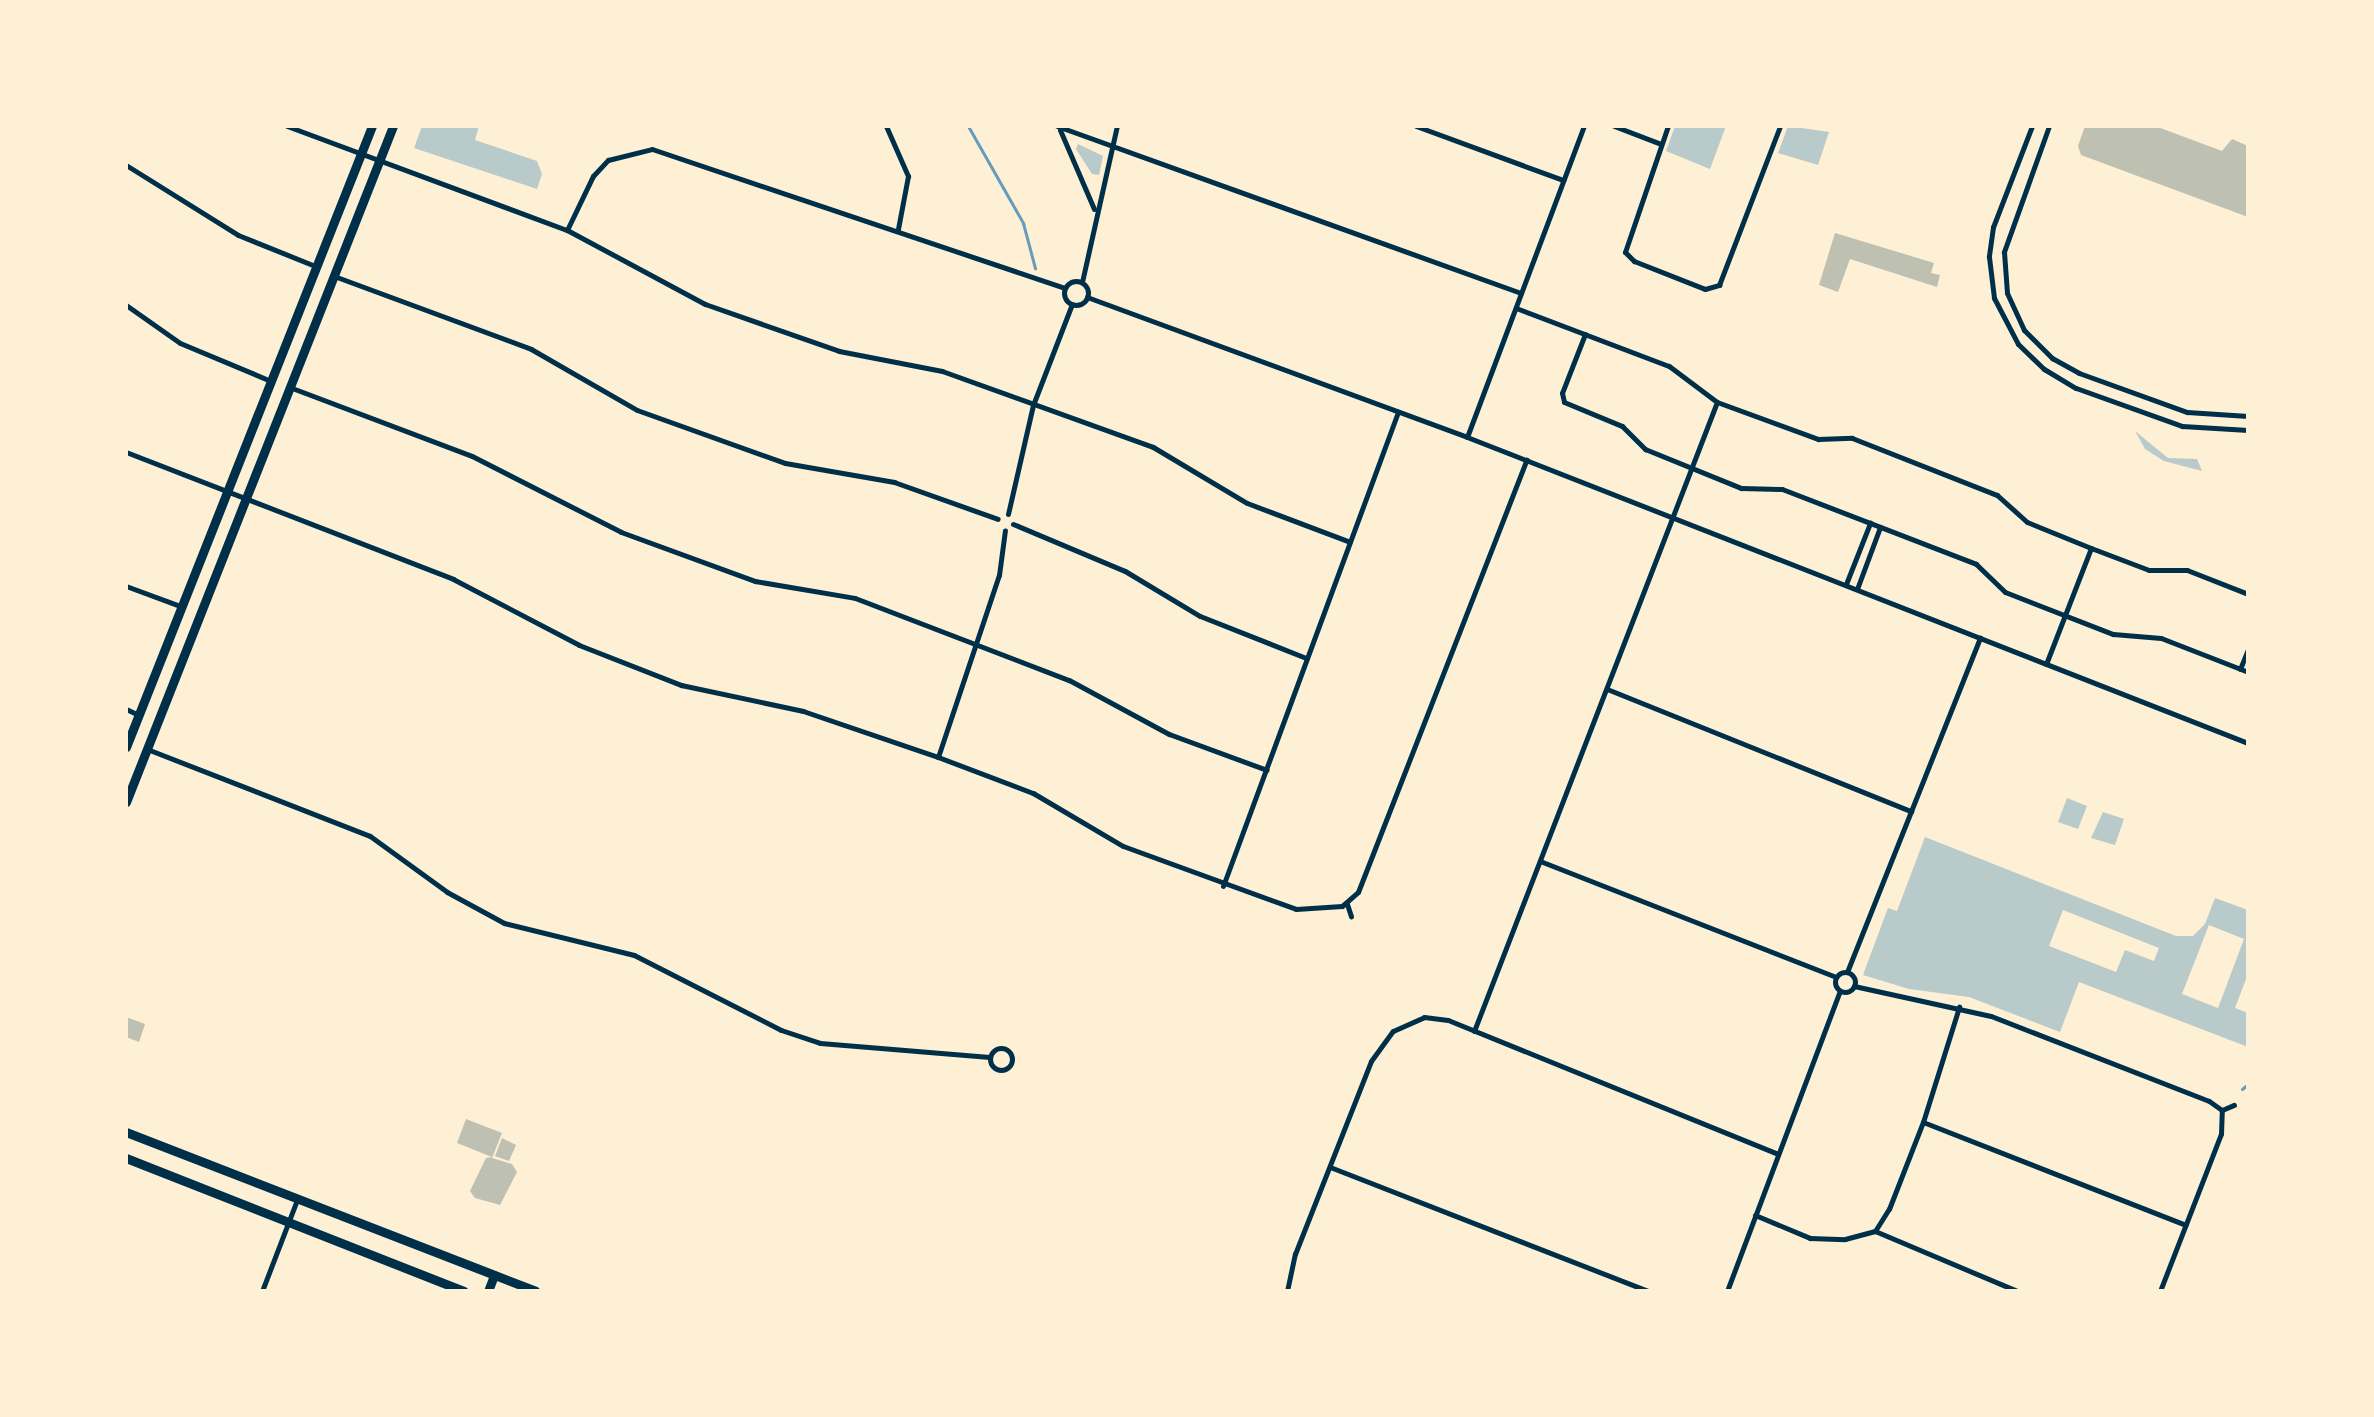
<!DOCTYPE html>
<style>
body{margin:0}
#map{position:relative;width:2374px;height:1417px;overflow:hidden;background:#fdf0d5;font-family:"Alegreya Sans",sans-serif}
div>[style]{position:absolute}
.green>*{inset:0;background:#b9caca}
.stream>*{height:3px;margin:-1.5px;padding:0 1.5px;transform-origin:1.5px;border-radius:1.5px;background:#669bbc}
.building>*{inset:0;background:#bec0b2}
.minor>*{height:5px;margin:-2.5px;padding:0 2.5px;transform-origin:2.5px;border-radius:2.5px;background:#003049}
.minor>.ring{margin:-2.5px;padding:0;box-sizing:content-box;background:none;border:5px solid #003049;border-radius:50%}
.primary>*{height:9px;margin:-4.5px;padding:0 4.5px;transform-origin:4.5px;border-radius:4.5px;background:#003049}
span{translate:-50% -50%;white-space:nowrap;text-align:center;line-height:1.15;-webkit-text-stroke:8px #fdf0d5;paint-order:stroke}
.frame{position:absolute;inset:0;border:128px solid #fdf0d5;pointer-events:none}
</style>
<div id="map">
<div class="green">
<div style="clip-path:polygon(422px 126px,479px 126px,475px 140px,537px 161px,542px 174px,537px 189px,414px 148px)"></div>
<div style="clip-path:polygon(1675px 126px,1726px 126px,1710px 169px,1666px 151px)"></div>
<div style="clip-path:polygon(1788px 126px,1829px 132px,1818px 165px,1778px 153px)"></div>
<div style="clip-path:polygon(1078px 144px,1103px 156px,1099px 175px,1092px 174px,1076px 149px)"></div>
<div style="clip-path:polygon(2135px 431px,2168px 458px,2197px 459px,2202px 471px,2164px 461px,2145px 449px)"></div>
<div style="clip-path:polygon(2067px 798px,2087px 806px,2078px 829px,2058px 822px)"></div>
<div style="clip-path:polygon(2103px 812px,2124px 819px,2115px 845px,2091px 838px)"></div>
<div style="clip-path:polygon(evenodd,1925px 837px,2176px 936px,2193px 936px,2205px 924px,2215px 898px,2248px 910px,2248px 974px,2235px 1008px,2248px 1013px,2248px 1047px,2079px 982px,2060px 1032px,1969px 997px,1909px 989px,1863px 975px,1888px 908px,1897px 911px,1925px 837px,2063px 910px,2159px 948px,2154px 961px,2125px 950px,2116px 972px,2049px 946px,2063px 910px,1925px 837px,2209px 925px,2244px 939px,2218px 1008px,2182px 994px,2209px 925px)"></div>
</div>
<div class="stream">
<div style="left:968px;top:126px;width:112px;rotate:60.4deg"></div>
<div style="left:1023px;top:223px;width:47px;rotate:75.1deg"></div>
<div style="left:2242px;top:1089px;width:8px;rotate:-40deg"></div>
</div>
<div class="building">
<div style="clip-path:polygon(2085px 126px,2155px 126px,2222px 151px,2232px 139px,2248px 146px,2248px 217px,2081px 155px,2078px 146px)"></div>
<div style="clip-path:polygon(1835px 233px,1934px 263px,1931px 273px,1940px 275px,1937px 287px,1850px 259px,1838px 292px,1819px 285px)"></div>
<div style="clip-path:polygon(126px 1017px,145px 1024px,139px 1042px,126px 1037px)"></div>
<div style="clip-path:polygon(466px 1119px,502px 1133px,492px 1158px,512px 1164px,517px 1172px,500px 1205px,475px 1198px,470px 1191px,486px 1158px,492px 1157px,457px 1143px)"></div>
<div style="clip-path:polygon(502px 1138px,516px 1145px,509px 1161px,495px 1156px)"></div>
</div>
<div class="minor">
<div style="left:287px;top:126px;width:299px;rotate:20.4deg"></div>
<div style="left:567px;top:230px;width:157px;rotate:28.2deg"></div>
<div style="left:705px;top:304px;width:142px;rotate:19.3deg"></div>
<div style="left:839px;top:351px;width:105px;rotate:11deg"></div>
<div style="left:942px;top:371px;width:224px;rotate:19.8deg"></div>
<div style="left:1153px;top:447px;width:109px;rotate:30.8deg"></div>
<div style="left:1247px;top:503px;width:110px;rotate:20.7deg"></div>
<div style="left:886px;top:126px;width:55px;rotate:66.3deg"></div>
<div style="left:908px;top:176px;width:54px;rotate:100.7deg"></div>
<div style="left:1057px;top:126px;width:493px;rotate:19.8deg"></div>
<div style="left:1416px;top:126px;width:157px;rotate:20.2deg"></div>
<div style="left:1614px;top:126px;width:50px;rotate:21deg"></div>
<div style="left:2032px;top:126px;width:108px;rotate:111.1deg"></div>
<div style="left:1993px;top:227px;width:30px;rotate:98deg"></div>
<div style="left:1989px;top:257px;width:41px;rotate:83deg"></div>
<div style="left:1994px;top:298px;width:52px;rotate:62.4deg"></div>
<div style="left:2018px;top:344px;width:36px;rotate:44deg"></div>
<div style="left:2044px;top:369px;width:37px;rotate:31deg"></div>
<div style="left:2076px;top:388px;width:113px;rotate:19.7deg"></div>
<div style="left:2182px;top:426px;width:66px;rotate:3.5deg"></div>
<div style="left:2049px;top:126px;width:134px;rotate:109.7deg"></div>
<div style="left:2004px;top:252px;width:41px;rotate:85.8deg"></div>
<div style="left:2007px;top:293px;width:41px;rotate:65.3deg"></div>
<div style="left:2024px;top:330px;width:40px;rotate:45deg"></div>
<div style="left:2052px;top:358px;width:31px;rotate:29deg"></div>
<div style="left:2079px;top:373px;width:115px;rotate:19.9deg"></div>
<div style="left:2187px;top:412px;width:61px;rotate:3.8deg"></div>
<div style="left:1060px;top:130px;width:86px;rotate:66.7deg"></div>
<div style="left:126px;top:165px;width:132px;rotate:32deg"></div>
<div style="left:238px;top:235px;width:83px;rotate:21.9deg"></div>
<div style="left:567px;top:230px;width:60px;rotate:-64.3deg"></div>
<div style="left:593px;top:176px;width:22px;rotate:-47deg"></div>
<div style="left:608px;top:160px;width:45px;rotate:-14deg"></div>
<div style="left:652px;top:149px;width:436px;rotate:18.6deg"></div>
<div style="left:1625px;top:252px;width:13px;rotate:45deg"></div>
<div style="left:1634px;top:261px;width:76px;rotate:21.5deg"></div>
<div style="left:1705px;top:289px;width:15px;rotate:-16deg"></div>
<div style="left:1719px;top:285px;width:170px;rotate:-69deg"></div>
<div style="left:1625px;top:252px;width:133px;rotate:-71.2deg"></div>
<div style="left:334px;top:276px;width:210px;rotate:20.3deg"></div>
<div style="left:531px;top:349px;width:122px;rotate:29.9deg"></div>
<div style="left:637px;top:410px;width:157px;rotate:19.7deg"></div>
<div style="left:785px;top:463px;width:111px;rotate:9.9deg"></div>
<div style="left:894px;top:482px;width:110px;rotate:19.6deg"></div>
<div class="ring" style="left:1064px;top:281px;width:19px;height:19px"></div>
<div style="left:1082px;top:282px;width:160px;rotate:-77.4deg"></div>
<div style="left:1087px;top:297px;width:405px;rotate:20.2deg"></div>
<div style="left:1467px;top:437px;width:839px;rotate:21.4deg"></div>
<div style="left:126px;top:305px;width:66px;rotate:35.1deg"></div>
<div style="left:180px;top:343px;width:99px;rotate:22.7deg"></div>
<div style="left:1516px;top:308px;width:164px;rotate:20.8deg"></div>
<div style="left:1669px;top:366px;width:60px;rotate:36.9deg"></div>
<div style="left:1717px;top:402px;width:108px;rotate:20.1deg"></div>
<div style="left:1818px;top:439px;width:34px;rotate:-2deg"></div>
<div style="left:1852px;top:438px;width:156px;rotate:21.5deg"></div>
<div style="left:1997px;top:495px;width:40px;rotate:42deg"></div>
<div style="left:2027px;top:522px;width:69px;rotate:22.1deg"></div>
<div style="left:2091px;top:548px;width:62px;rotate:20.8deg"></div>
<div style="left:2149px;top:570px;width:38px"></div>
<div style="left:2187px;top:570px;width:66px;rotate:21.5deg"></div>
<div style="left:1585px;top:334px;width:63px;rotate:111.3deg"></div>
<div style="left:1562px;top:393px;width:9px;rotate:77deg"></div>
<div style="left:1564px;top:402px;width:63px;rotate:22.5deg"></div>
<div style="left:1622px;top:426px;width:33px;rotate:45deg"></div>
<div style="left:1645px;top:449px;width:104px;rotate:22.1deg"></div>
<div style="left:1741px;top:488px;width:41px;rotate:1.4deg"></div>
<div style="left:1782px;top:489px;width:208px;rotate:21.1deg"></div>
<div style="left:1976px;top:564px;width:40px;rotate:44deg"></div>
<div style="left:2005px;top:592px;width:116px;rotate:21.3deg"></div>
<div style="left:2113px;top:634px;width:48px;rotate:4.8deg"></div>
<div style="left:2161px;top:638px;width:93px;rotate:21.3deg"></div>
<div style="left:292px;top:388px;width:192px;rotate:20.7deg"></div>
<div style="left:472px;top:456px;width:167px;rotate:27deg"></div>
<div style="left:621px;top:532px;width:143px;rotate:20.1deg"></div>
<div style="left:755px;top:581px;width:101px;rotate:9.6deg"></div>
<div style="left:855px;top:598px;width:229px;rotate:21deg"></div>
<div style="left:1069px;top:680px;width:114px;rotate:28.4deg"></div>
<div style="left:1169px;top:734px;width:104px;rotate:20.2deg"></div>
<div style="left:1467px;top:437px;width:332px;rotate:-69.4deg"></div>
<div style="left:126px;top:452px;width:351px;rotate:21.2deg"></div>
<div style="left:453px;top:579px;width:142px;rotate:27.6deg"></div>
<div style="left:579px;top:645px;width:110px;rotate:21.4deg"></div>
<div style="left:681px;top:685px;width:125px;rotate:12deg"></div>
<div style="left:803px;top:711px;width:143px;rotate:18.8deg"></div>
<div style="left:938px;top:757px;width:102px;rotate:20.8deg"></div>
<div style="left:1033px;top:793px;width:104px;rotate:30.5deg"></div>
<div style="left:1123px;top:846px;width:184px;rotate:20deg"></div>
<div style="left:1296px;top:909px;width:46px;rotate:-3.7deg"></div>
<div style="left:1342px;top:906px;width:21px;rotate:-41deg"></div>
<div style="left:1358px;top:892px;width:464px;rotate:-68.7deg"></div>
<div style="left:1008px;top:514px;width:112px;rotate:-77.1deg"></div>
<div style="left:1033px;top:405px;width:108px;rotate:-68.9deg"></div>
<div style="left:1013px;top:524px;width:121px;rotate:22.8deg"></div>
<div style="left:1125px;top:571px;width:87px;rotate:31deg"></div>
<div style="left:1200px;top:616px;width:114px;rotate:21.6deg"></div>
<div style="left:1846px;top:584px;width:66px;rotate:-68.5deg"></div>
<div style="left:126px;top:586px;width:58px;rotate:20.3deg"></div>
<div style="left:1857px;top:589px;width:66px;rotate:-69.6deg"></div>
<div style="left:2046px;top:664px;width:124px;rotate:-68.8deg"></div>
<div style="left:2240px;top:669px;width:22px;rotate:-68deg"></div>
<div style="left:1607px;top:689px;width:328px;rotate:21.9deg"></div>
<div style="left:126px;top:709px;width:14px;rotate:25deg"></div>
<div style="left:147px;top:749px;width:239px;rotate:21.3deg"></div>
<div style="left:370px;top:836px;width:95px;rotate:36deg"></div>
<div style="left:447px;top:892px;width:65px;rotate:28.5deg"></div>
<div style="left:504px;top:923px;width:134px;rotate:13.8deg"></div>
<div style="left:634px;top:955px;width:165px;rotate:27deg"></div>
<div style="left:781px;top:1030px;width:41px;rotate:18.4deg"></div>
<div style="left:820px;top:1043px;width:170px;rotate:4.7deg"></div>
<div style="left:938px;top:757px;width:192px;rotate:-71.5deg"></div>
<div style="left:999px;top:575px;width:45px;rotate:-82.4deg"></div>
<div style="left:1540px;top:861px;width:318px;rotate:21.4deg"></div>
<div style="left:1223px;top:886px;width:505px;rotate:-69.74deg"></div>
<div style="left:1347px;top:904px;width:13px;rotate:72deg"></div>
<div class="ring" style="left:1835px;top:972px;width:15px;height:15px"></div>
<div style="left:1847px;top:972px;width:360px;rotate:-68.3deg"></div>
<div style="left:1854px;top:986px;width:140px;rotate:12.4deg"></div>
<div style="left:1991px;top:1016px;width:234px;rotate:21.3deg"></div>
<div style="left:2209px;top:1101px;width:16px;rotate:35deg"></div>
<div style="left:1474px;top:1031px;width:674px;rotate:-68.88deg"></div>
<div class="ring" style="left:990px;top:1048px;width:17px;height:17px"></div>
<div style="left:2222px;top:1110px;width:13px;rotate:-23deg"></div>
<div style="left:1923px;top:1122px;width:282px;rotate:21.4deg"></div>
<div style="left:1330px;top:1167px;width:341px;rotate:21.3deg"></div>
<div style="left:1755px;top:1215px;width:60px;rotate:22.7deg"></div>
<div style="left:1810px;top:1238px;width:35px;rotate:2deg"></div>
<div style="left:1845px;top:1239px;width:31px;rotate:-15deg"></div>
<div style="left:1875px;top:1231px;width:154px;rotate:22.9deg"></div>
<div style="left:1875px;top:1231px;width:26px;rotate:-58deg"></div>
<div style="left:1889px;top:1209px;width:93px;rotate:-68.7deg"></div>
<div style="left:1923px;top:1122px;width:121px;rotate:-72.6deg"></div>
<div style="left:262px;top:1291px;width:97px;rotate:-69deg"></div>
<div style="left:1287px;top:1291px;width:38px;rotate:-78deg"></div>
<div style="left:1295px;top:1254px;width:207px;rotate:-68.5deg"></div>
<div style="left:1371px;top:1061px;width:37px;rotate:-54deg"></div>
<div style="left:1393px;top:1031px;width:34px;rotate:-24deg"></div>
<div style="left:1424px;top:1017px;width:24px;rotate:7deg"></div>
<div style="left:1448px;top:1020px;width:356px;rotate:22.1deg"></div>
<div style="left:1727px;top:1291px;width:321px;rotate:-69.4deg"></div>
<div style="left:2160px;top:1291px;width:168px;rotate:-68.8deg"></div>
<div style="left:2221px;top:1134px;width:24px;rotate:-88deg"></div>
</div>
<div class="primary">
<div style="left:126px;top:747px;width:668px;rotate:-68.39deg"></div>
<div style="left:126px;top:802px;width:727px;rotate:-68.45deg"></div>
<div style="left:126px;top:1132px;width:439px;rotate:21.2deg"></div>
<div style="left:126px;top:1158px;width:363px;rotate:21.5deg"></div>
<div style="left:488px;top:1291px;width:17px;rotate:-69deg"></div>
</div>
<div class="frame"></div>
</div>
